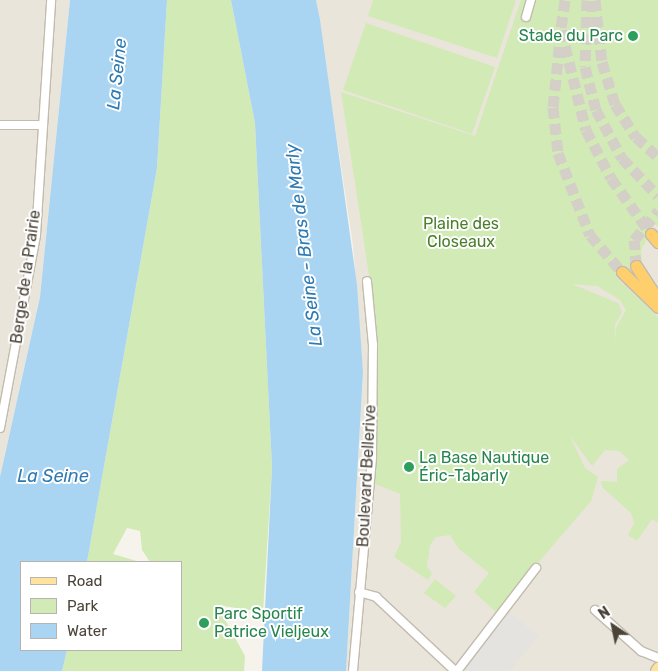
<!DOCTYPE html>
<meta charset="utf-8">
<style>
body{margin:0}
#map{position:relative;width:658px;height:671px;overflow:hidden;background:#f6f3ec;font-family:Rubik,sans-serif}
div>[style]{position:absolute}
.residential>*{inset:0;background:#eae5da}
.green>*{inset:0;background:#d2eab5}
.parking>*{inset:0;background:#e5e3e0}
.water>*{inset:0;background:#a9d4f2}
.highway-tunnel>*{height:11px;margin-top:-5.5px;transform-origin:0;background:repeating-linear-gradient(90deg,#d4d0c8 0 11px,transparent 0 16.5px)}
.roads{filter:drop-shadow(1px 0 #c2bbae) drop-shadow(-1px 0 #c2bbae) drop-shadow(0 1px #c2bbae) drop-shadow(0 -1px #c2bbae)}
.minor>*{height:8px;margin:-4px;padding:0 4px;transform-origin:4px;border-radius:4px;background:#fff}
.major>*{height:10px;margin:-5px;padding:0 5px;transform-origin:5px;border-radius:5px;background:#ffe39c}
.highway>*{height:11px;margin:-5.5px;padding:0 5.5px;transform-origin:5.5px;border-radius:5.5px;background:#ffcf6e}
.dots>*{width:14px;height:14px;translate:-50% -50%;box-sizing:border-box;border:2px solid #fff;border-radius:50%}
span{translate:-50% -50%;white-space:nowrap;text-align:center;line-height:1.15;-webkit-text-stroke:4px #fff;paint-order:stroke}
.leisure-label{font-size:16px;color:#27864d}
.right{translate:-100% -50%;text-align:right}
.left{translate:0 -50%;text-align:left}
.park-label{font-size:16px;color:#4a7f2a}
.street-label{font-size:16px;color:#4b4439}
.water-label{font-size:18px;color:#2e7ab2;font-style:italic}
.legend{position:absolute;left:20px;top:561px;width:162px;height:90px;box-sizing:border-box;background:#fff;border:1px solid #b7b4b0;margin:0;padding:6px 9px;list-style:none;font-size:15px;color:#4b4439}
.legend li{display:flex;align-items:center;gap:10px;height:25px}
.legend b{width:25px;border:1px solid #b7b4b0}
.north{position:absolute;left:588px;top:601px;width:50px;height:50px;-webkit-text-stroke:4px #fff;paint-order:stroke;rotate:326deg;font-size:14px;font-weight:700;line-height:20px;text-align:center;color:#4b4439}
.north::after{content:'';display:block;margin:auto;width:18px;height:22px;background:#4b4439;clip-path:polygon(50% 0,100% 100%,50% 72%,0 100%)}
</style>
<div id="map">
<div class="residential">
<div style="clip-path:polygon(0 0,70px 0,40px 297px,0 477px)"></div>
<div style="clip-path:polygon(316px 0,658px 0,658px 671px,346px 671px,363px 372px,353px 245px)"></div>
</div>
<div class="green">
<div style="clip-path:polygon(167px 0,231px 0,255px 123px,272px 467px,263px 612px,217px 605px,245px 656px,244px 671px,62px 671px,67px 650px,181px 650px,181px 562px,150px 562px,142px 550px,140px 531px,127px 528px,113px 554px,140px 562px,87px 562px,157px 168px)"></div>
<div style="clip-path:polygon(373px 0,516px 0,497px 58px,368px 16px)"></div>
<div style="clip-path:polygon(evenodd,521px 0,658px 0,658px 227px,654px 224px,641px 251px,642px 263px,615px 276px,658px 317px,658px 523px,652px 519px,637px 541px,628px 535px,634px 523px,631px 513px,602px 487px,601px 481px,617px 482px,617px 469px,629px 460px,619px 451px,605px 450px,592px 466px,570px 436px,585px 468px,598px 477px,591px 501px,496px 612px,474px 592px,489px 573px,459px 549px,450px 535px,436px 537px,430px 545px,427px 566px,432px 574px,428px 580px,394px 557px,401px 542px,400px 494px,373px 483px,378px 429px,376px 321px,341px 92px,475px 136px,521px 0,572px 284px,597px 286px,620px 300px,626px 310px,616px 328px,615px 344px,615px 325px,622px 312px,618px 303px,572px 284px)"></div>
<div style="clip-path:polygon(366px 23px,495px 67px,472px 134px,343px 90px)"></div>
<div style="clip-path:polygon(435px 579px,456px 596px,445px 608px,424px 593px)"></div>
</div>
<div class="parking">
<div style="clip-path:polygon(507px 611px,539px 635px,510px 671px,464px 671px)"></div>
</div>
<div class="water">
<div style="clip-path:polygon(70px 0,167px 0,157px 168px,87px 562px,21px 562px,21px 650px,67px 650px,62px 671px,0 671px,0 477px,40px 297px)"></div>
<div style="clip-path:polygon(231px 0,316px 0,320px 20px,357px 285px,363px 372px,346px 671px,262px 671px,272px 467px,255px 123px)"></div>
</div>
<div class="highway-tunnel">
<div style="left:565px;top:0;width:30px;rotate:98deg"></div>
<div style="left:561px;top:30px;width:103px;rotate:76deg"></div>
<div style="left:586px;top:130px;width:54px;rotate:62.5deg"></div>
<div style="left:611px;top:178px;width:69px;rotate:54.5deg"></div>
<div style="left:587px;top:0;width:67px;rotate:91.7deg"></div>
<div style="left:585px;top:67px;width:44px;rotate:75.7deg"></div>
<div style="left:596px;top:110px;width:55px;rotate:61.6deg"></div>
<div style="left:622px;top:158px;width:52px;rotate:46.5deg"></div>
<div style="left:595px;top:0;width:62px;rotate:83.6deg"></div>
<div style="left:602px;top:62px;width:44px;rotate:72.8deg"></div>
<div style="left:615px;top:104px;width:39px;rotate:58deg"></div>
<div style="left:636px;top:137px;width:30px;rotate:42deg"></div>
<div style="left:561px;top:30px;width:77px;rotate:95.9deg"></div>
<div style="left:553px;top:107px;width:46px;rotate:83.8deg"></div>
<div style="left:558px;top:153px;width:88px;rotate:68.7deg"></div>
<div style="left:590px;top:235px;width:49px;rotate:49.1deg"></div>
<div style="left:636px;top:266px;width:26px;rotate:-94deg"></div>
<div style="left:634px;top:240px;width:38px;rotate:-50deg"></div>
</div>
<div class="roads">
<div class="minor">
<div style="left:526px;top:17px;width:18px;rotate:-74deg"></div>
<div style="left:0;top:125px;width:43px"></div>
<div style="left:0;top:428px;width:196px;rotate:-79.4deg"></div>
<div style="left:36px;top:235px;width:235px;rotate:-86.3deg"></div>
<div style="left:359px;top:592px;width:18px;rotate:16deg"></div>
<div style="left:376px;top:597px;width:108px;rotate:43.1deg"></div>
<div style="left:595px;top:610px;width:62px;rotate:41.7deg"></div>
<div style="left:641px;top:651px;width:18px;rotate:22deg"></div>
<div style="left:353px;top:671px;width:216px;rotate:-84.9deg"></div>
<div style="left:372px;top:456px;width:111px;rotate:-89.5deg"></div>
<div style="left:373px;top:345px;width:64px;rotate:-95.4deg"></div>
<div style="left:457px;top:671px;width:130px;rotate:-52.5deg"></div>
</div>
<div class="major">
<div style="left:656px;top:671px;width:4px;rotate:-56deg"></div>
</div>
<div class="highway">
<div style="left:651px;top:234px;width:11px;rotate:49deg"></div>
<div style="left:636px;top:266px;width:37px;rotate:57deg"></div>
<div style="left:622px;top:272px;width:50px;rotate:44.2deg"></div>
</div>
</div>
<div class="dots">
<div style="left:633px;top:36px;background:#2e9e5b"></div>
<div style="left:409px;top:467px;background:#2e9e5b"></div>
<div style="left:204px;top:623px;background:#2e9e5b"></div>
</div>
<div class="leisure-label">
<span class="right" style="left:623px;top:36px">Stade du Parc</span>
<span class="left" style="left:419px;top:467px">La Base Nautique<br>Éric-Tabarly</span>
<span class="left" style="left:214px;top:623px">Parc Sportif<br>Patrice Vieljeux</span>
</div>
<div class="park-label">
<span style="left:461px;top:233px">Plaine des<br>Closeaux</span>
</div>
<div class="street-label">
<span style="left:26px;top:277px;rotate:-82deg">Berge de la Prairie</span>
<span style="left:367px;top:476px;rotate:-87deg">Boulevard Bellerive</span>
</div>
<div class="water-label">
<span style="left:117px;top:74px;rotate:-84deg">La Seine</span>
<span style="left:304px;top:245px;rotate:-97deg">La Seine - Bras de Marly</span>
<span style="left:53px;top:476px">La Seine</span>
</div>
<ul class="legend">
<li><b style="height:6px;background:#ffe39c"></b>Road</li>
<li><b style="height:14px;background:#d2eab5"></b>Park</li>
<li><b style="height:14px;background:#a9d4f2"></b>Water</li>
</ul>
<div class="north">N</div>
</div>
